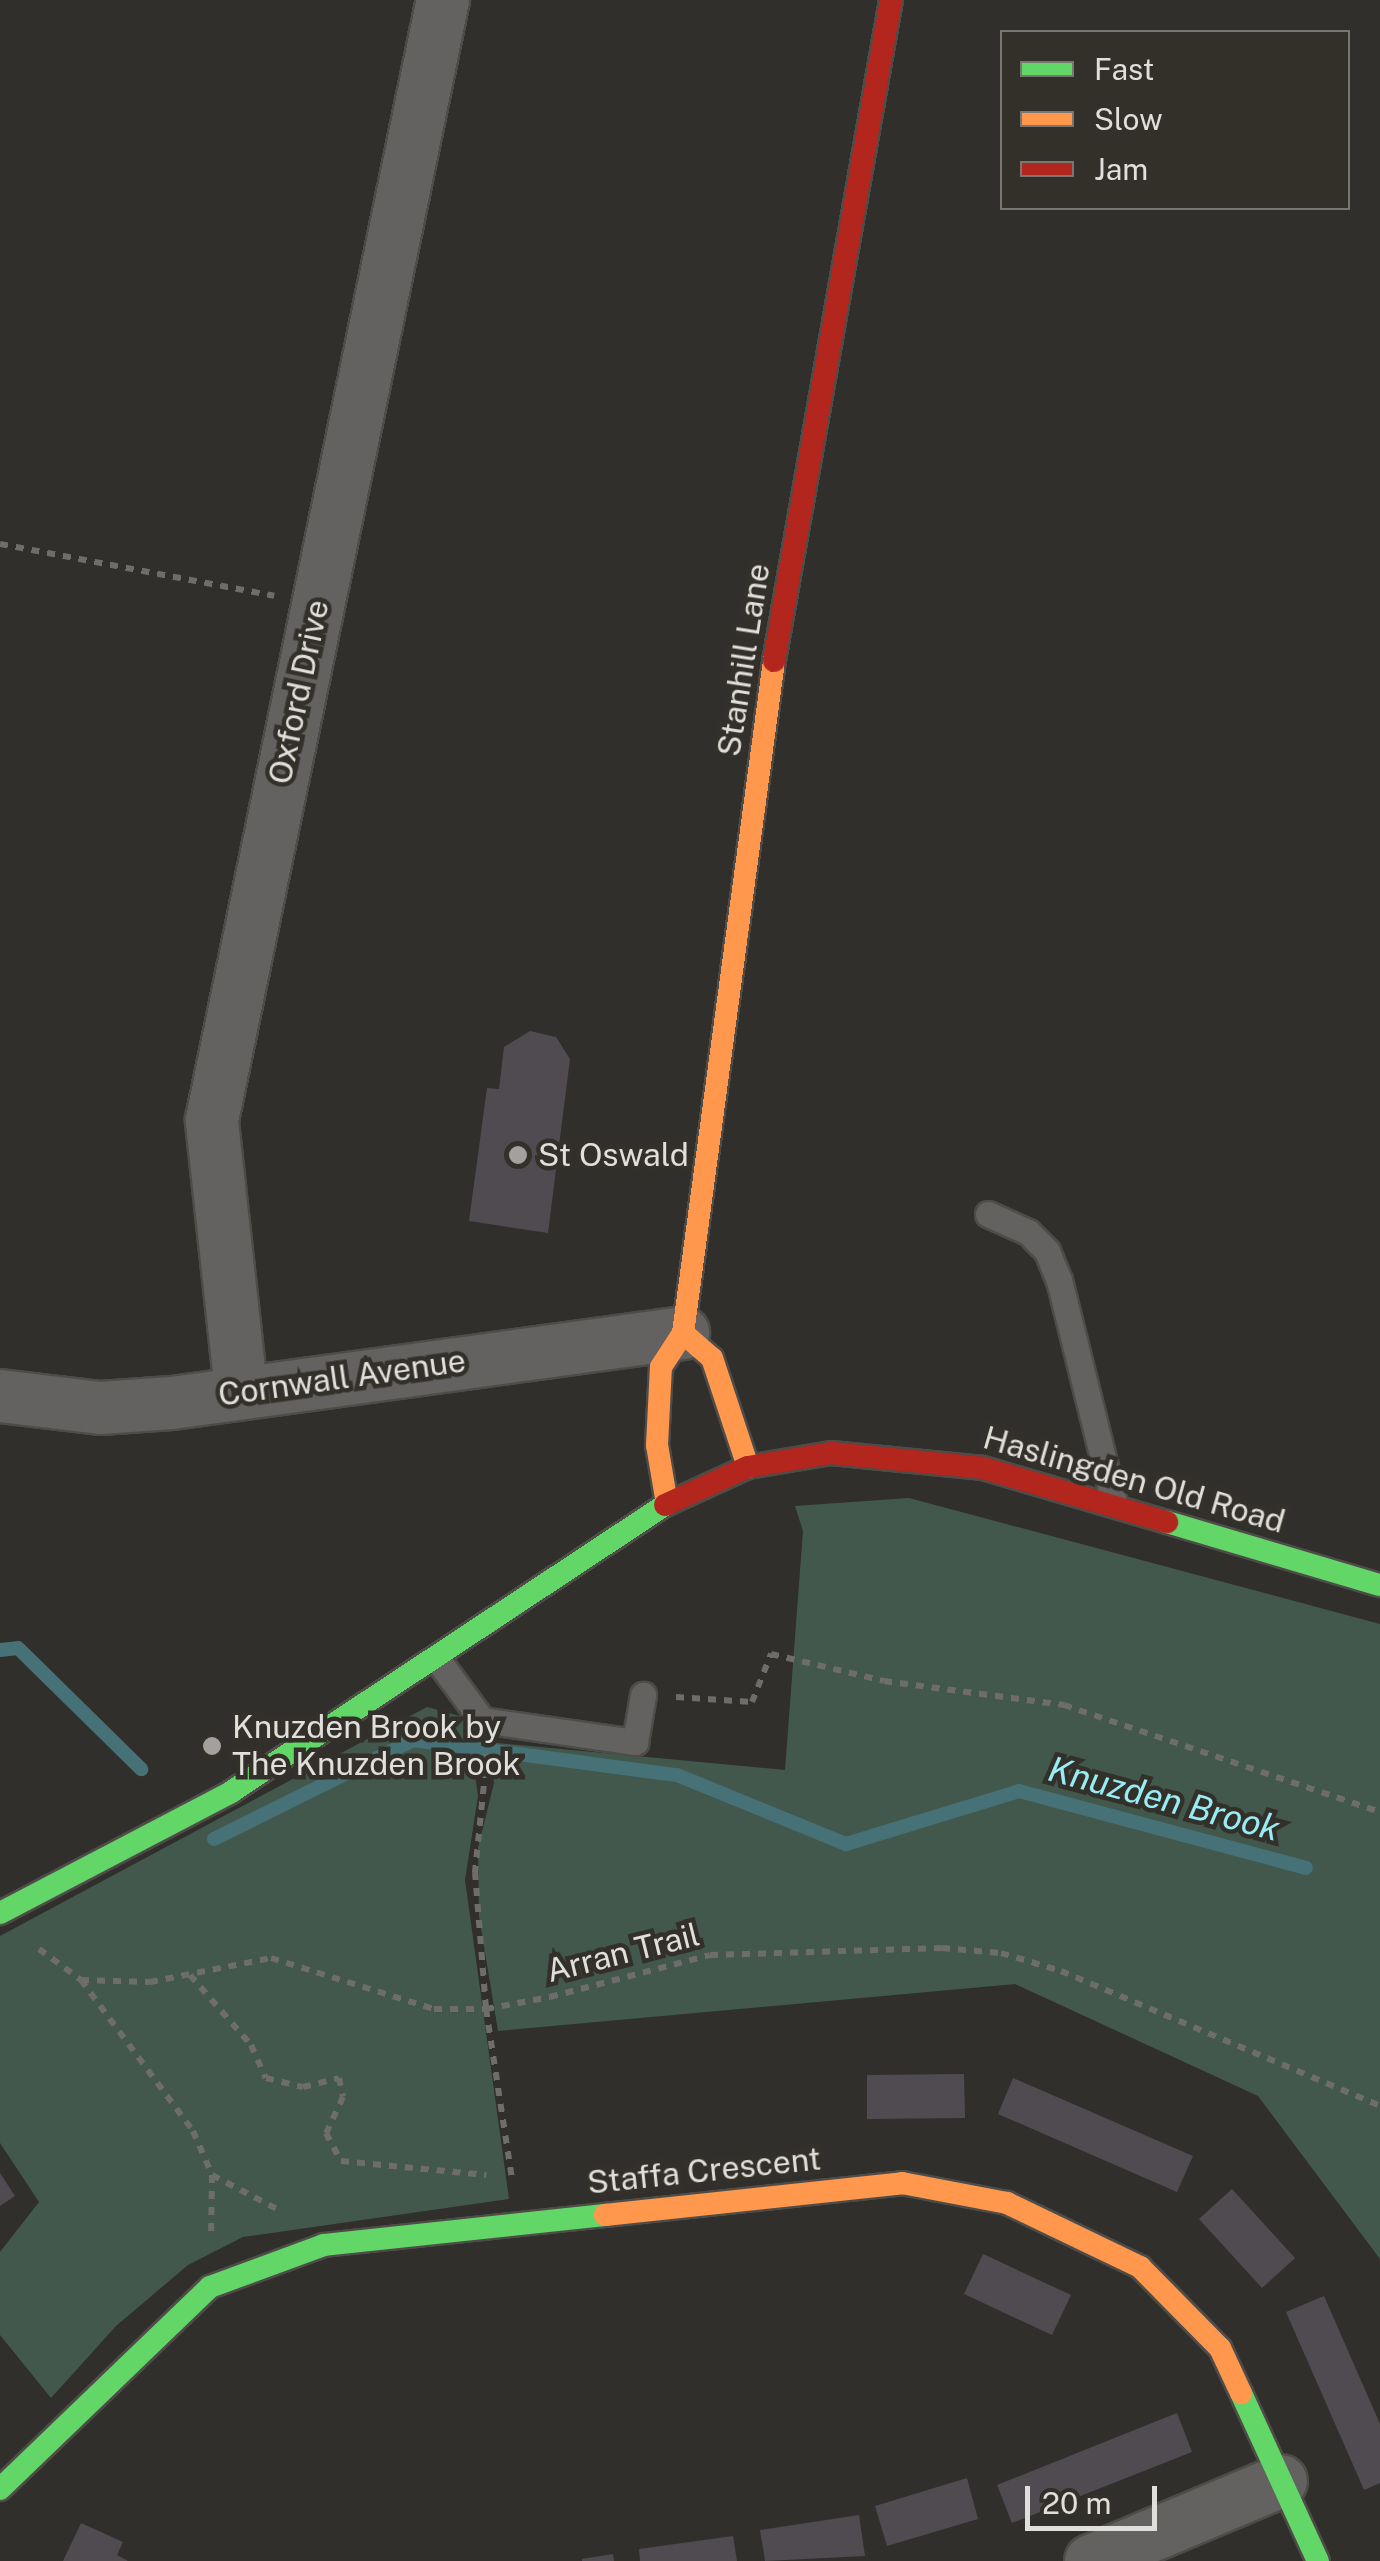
<!DOCTYPE html>
<style>
body{margin:0}
#map{position:relative;width:1380px;height:2561px;overflow:hidden;background:#312f2c;font-family:"Public Sans",sans-serif}
div>[style]{position:absolute}
.green>*{inset:0;background:#42584d}
.stream>*{height:14px;margin:-7px;padding:0 7px;transform-origin:7px;border-radius:7px;background:#467176}
.building>*{inset:0;background:#4f4b50}
.path>*{height:6px;margin-top:-3px;transform-origin:0;background:repeating-linear-gradient(90deg,#6e6d6c 0 8px,transparent 0 16px)}
.roads{filter:drop-shadow(2px 0 #4d4c48) drop-shadow(-2px 0 #4d4c48) drop-shadow(0 2px #4d4c48) drop-shadow(0 -2px #4d4c48)}
.lane>*{height:25px;margin:-12.5px;padding:0 12.5px;transform-origin:12.5px;border-radius:12.5px;background:#636260}
.street>*{height:52px;margin:-26px;padding:0 26px;transform-origin:26px;border-radius:26px;background:#636260}
.fast>*{height:22px;margin:-11px;padding:0 11px;transform-origin:11px;border-radius:11px;background:#63d668}
.slow>*{height:22px;margin:-11px;padding:0 11px;transform-origin:11px;border-radius:11px;background:#ff974d}
.jam>*{height:22px;margin:-11px;padding:0 11px;transform-origin:11px;border-radius:11px;background:#b3261e}
.dots>*{width:28px;height:28px;translate:-50% -50%;box-sizing:border-box;border:5px solid #33302a;border-radius:50%}
span{translate:-50% -50%;white-space:nowrap;text-align:center;line-height:1.15;-webkit-text-stroke:9px #33302a;paint-order:stroke}
.street-label{font-size:32px;color:#e0dfdb}
.poi-label{font-size:32px;color:#e0dfdb}
.left{translate:0 -50%;text-align:left}
.water-label{font-size:35px;color:#98ecf4;font-style:italic}
.legend{position:absolute;left:1000px;top:30px;width:350px;height:180px;box-sizing:border-box;background:#33302a;border:2px solid #787671;margin:0;padding:12px 18px;list-style:none;font-size:30px;color:#e0dfdb}
.legend li{display:flex;align-items:center;gap:20px;height:50px}
.legend b{width:50px;border:2px solid #787671}
.scale{position:absolute;left:1025px;top:2486px;width:132px;height:45px;box-sizing:border-box;border:5px solid #e0dfdb;border-top:0;padding-left:12px;font-size:30px;line-height:35px;white-space:nowrap;color:#e0dfdb;-webkit-text-stroke:8px #33302a;paint-order:stroke}
</style>
<div id="map">
<div class="green">
<div style="clip-path:polygon(909px 1498px,1380px 1624px,1380px 2259px,1258px 2096px,1015px 1984px,498px 2031px,479px 1916px,478px 1848px,494px 1783px,487px 1742px,785px 1770px,803px 1531px,795px 1506px)"></div>
<div style="clip-path:polygon(427px 1707px,467px 1718px,478px 1796px,465px 1880px,509px 2199px,243px 2237px,188px 2265px,116px 2326px,51px 2398px,0 2335px,0 2252px,39px 2202px,0 2143px,0 1936px)"></div>
</div>
<div class="stream">
<div style="left:0;top:1650px;width:18px;rotate:-6deg"></div>
<div style="left:18px;top:1648px;width:173px;rotate:44.5deg"></div>
<div style="left:214px;top:1839px;width:222px;rotate:-26.4deg"></div>
<div style="left:413px;top:1740px;width:266px;rotate:7.6deg"></div>
<div style="left:677px;top:1775px;width:183px;rotate:22.2deg"></div>
<div style="left:846px;top:1844px;width:181px;rotate:-17deg"></div>
<div style="left:1019px;top:1791px;width:297px;rotate:15deg"></div>
</div>
<div class="building">
<div style="clip-path:polygon(530px 1031px,556px 1037px,570px 1059px,548px 1233px,469px 1221px,487px 1088px,499px 1089px,504px 1047px)"></div>
<div style="clip-path:polygon(964px 2074px,965px 2118px,867px 2119px,867px 2075px)"></div>
<div style="clip-path:polygon(1013px 2078px,1193px 2156px,1177px 2192px,998px 2114px)"></div>
<div style="clip-path:polygon(0 2173px,15px 2196px,0 2206px)"></div>
<div style="clip-path:polygon(1232px 2189px,1295px 2258px,1262px 2288px,1199px 2219px)"></div>
<div style="clip-path:polygon(983px 2254px,1071px 2295px,1052px 2335px,964px 2294px)"></div>
<div style="clip-path:polygon(1324px 2296px,1380px 2424px,1380px 2483px,1364px 2490px,1286px 2312px)"></div>
<div style="clip-path:polygon(1177px 2413px,1192px 2452px,1012px 2523px,997px 2485px)"></div>
<div style="clip-path:polygon(967px 2478px,978px 2519px,887px 2546px,875px 2506px)"></div>
<div style="clip-path:polygon(859px 2515px,865px 2556px,765px 2561px,760px 2530px)"></div>
<div style="clip-path:polygon(81px 2523px,123px 2542px,117px 2555px,128px 2561px,63px 2561px)"></div>
<div style="clip-path:polygon(733px 2536px,737px 2561px,640px 2561px,639px 2549px)"></div>
<div style="clip-path:polygon(613px 2554px,614px 2561px,582px 2561px,582px 2559px)"></div>
</div>
<div class="path">
<div style="left:0;top:544px;width:279px;rotate:10.7deg"></div>
<div style="left:676px;top:1697px;width:76px;rotate:3.8deg"></div>
<div style="left:752px;top:1702px;width:52px;rotate:-68.4deg"></div>
<div style="left:771px;top:1654px;width:116px;rotate:13.4deg"></div>
<div style="left:884px;top:1681px;width:182px;rotate:7.6deg"></div>
<div style="left:1064px;top:1705px;width:334px;rotate:18.7deg"></div>
<div style="left:487px;top:1754px;width:119px;rotate:95.8deg"></div>
<div style="left:475px;top:1872px;width:137px;rotate:85.4deg"></div>
<div style="left:486px;top:2009px;width:171px;rotate:81.3deg"></div>
<div style="left:39px;top:1949px;width:52px;rotate:36.4deg"></div>
<div style="left:81px;top:1980px;width:69px;rotate:1.7deg"></div>
<div style="left:150px;top:1982px;width:123px;rotate:-11.2deg"></div>
<div style="left:271px;top:1958px;width:171px;rotate:17.4deg"></div>
<div style="left:434px;top:2009px;width:52px"></div>
<div style="left:486px;top:2009px;width:65px;rotate:-10.6deg"></div>
<div style="left:550px;top:1997px;width:165px;rotate:-14.7deg"></div>
<div style="left:710px;top:1955px;width:232px;rotate:-1.7deg"></div>
<div style="left:942px;top:1948px;width:59px;rotate:4.8deg"></div>
<div style="left:1001px;top:1953px;width:63px;rotate:16.7deg"></div>
<div style="left:1061px;top:1971px;width:346px;rotate:22.9deg"></div>
<div style="left:190px;top:1975px;width:93px;rotate:48.9deg"></div>
<div style="left:251px;top:2045px;width:36px;rotate:66deg"></div>
<div style="left:266px;top:2078px;width:38px;rotate:14deg"></div>
<div style="left:303px;top:2087px;width:37px;rotate:-14deg"></div>
<div style="left:339px;top:2078px;width:19px;rotate:78deg"></div>
<div style="left:343px;top:2097px;width:40px;rotate:115deg"></div>
<div style="left:326px;top:2133px;width:32px;rotate:62deg"></div>
<div style="left:341px;top:2161px;width:146px;rotate:5.5deg"></div>
<div style="left:81px;top:1980px;width:188px;rotate:53.4deg"></div>
<div style="left:193px;top:2131px;width:48px;rotate:66.6deg"></div>
<div style="left:212px;top:2175px;width:61px;rotate:90.9deg"></div>
<div style="left:212px;top:2175px;width:73px;rotate:27.6deg"></div>
</div>
<div class="roads">
<div class="lane">
<div style="left:988px;top:1214px;width:44px;rotate:24.2deg"></div>
<div style="left:1028px;top:1232px;width:27px;rotate:45deg"></div>
<div style="left:1047px;top:1251px;width:31px;rotate:68deg"></div>
<div style="left:1059px;top:1280px;width:229px;rotate:76.1deg"></div>
<div style="left:437px;top:1659px;width:76px;rotate:53.6deg"></div>
<div style="left:482px;top:1720px;width:155px;rotate:8.2deg"></div>
<div style="left:635px;top:1742px;width:48px;rotate:-80.3deg"></div>
</div>
<div class="street">
<div style="left:241px;top:1389px;width:271px;rotate:-96.2deg"></div>
<div style="left:212px;top:1120px;width:1144px;rotate:-78.35deg"></div>
<div style="left:0;top:1396px;width:101px;rotate:6.8deg"></div>
<div style="left:100px;top:1408px;width:72px;rotate:-4deg"></div>
<div style="left:172px;top:1403px;width:516px;rotate:-7.8deg"></div>
<div style="left:1091px;top:2561px;width:206px;rotate:-22.8deg"></div>
</div>
<div class="fast">
<div style="left:1167px;top:1522px;width:222px;rotate:16.5deg"></div>
<div style="left:0;top:1913px;width:261px;rotate:-27.6deg"></div>
<div style="left:231px;top:1792px;width:520px;rotate:-33.48deg"></div>
<div style="left:1241px;top:2393px;width:185px;rotate:65.4deg"></div>
<div style="left:0;top:2489px;width:291px;rotate:-43.9deg"></div>
<div style="left:210px;top:2287px;width:121px;rotate:-20.2deg"></div>
<div style="left:324px;top:2245px;width:283px;rotate:-6.1deg"></div>
</div>
<div class="slow">
<div style="left:683px;top:1333px;width:38px;rotate:41deg"></div>
<div style="left:712px;top:1358px;width:115px;rotate:71.7deg"></div>
<div style="left:667px;top:1504px;width:60px;rotate:-99.6deg"></div>
<div style="left:657px;top:1445px;width:78px;rotate:-87.1deg"></div>
<div style="left:661px;top:1367px;width:40px;rotate:-57.1deg"></div>
<div style="left:683px;top:1333px;width:678px;rotate:-82.29deg"></div>
<div style="left:605px;top:2215px;width:299px;rotate:-6.1deg"></div>
<div style="left:902px;top:2183px;width:107px;rotate:10.8deg"></div>
<div style="left:1007px;top:2203px;width:148px;rotate:25.7deg"></div>
<div style="left:1140px;top:2267px;width:114px;rotate:45.4deg"></div>
<div style="left:1220px;top:2348px;width:50px;rotate:65deg"></div>
</div>
<div class="jam">
<div style="left:774px;top:661px;width:671px;rotate:-79.96deg"></div>
<div style="left:665px;top:1505px;width:91px;rotate:-24.6deg"></div>
<div style="left:748px;top:1467px;width:84px;rotate:-9.6deg"></div>
<div style="left:831px;top:1453px;width:153px;rotate:5.6deg"></div>
<div style="left:983px;top:1468px;width:192px;rotate:16.4deg"></div>
</div>
</div>
<div class="dots">
<div style="left:518px;top:1155px;background:#a3a19e"></div>
<div style="left:212px;top:1746px;background:#a3a19e"></div>
</div>
<div class="street-label">
<span style="left:744px;top:660px;rotate:-81deg">Stanhill Lane</span>
<span style="left:299px;top:692px;rotate:-78deg">Oxford Drive</span>
<span style="left:342px;top:1378px;rotate:-8deg">Cornwall Avenue</span>
<span style="left:1134px;top:1480px;rotate:16deg">Haslingden Old Road</span>
<span style="left:623px;top:1953px;rotate:-14deg">Arran Trail</span>
<span style="left:704px;top:2171px;rotate:-6deg">Staffa Crescent</span>
</div>
<div class="poi-label">
<span class="left" style="left:538px;top:1155px">St Oswald</span>
<span class="left" style="left:232px;top:1746px">Knuzden Brook by<br>The Knuzden Brook</span>
</div>
<div class="water-label">
<span style="left:1164px;top:1799px;rotate:15deg">Knuzden Brook</span>
</div>
<ul class="legend">
<li><b style="height:12px;background:#63d668"></b>Fast</li>
<li><b style="height:12px;background:#ff974d"></b>Slow</li>
<li><b style="height:12px;background:#b3261e"></b>Jam</li>
</ul>
<div class="scale">20 m</div>
</div>
